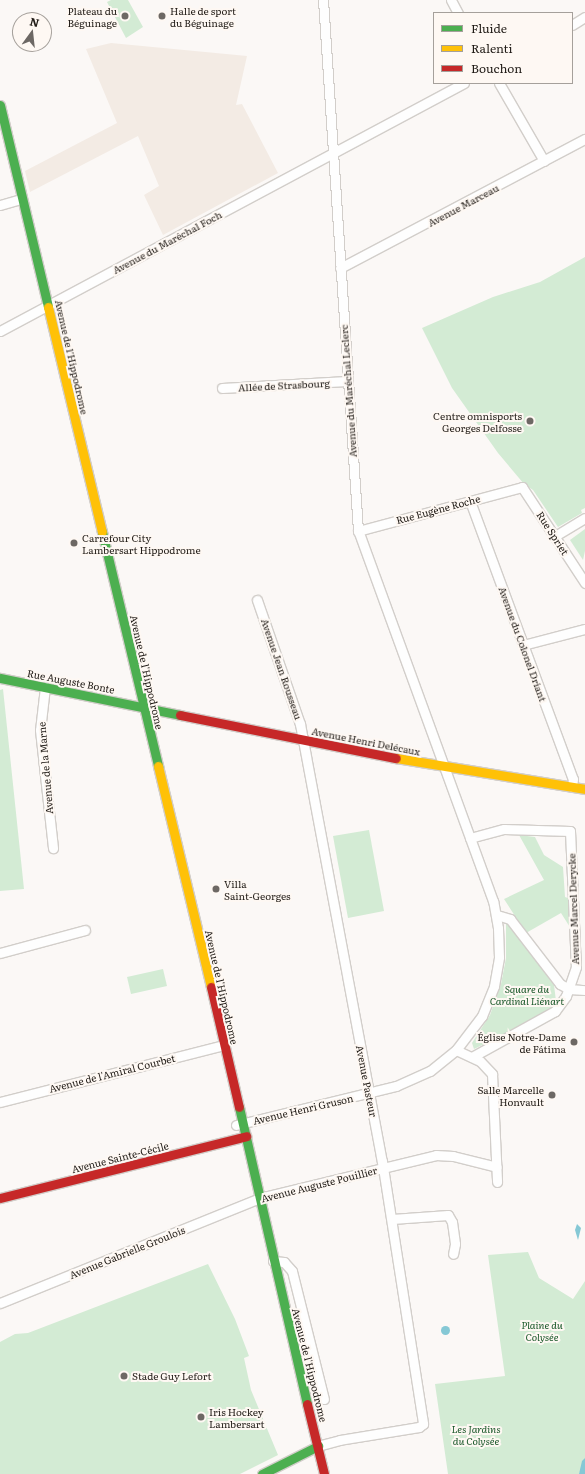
<!DOCTYPE html>
<meta charset="utf-8">
<style>
body{margin:0}
#map{position:relative;width:585px;height:1474px;overflow:hidden;background:#fbf8f6;font-family:Literata,serif}
div>[style]{position:absolute}
.built>*{inset:0;background:#f3ebe4}
.green>*{inset:0;background:#d3ebd4}
.water>*{inset:0;background:#85c8d5}
.round{border-radius:50%}
.roads{filter:drop-shadow(1px 0 #d2ceca) drop-shadow(-1px 0 #d2ceca) drop-shadow(0 1px #d2ceca) drop-shadow(0 -1px #d2ceca)}
.street>*{height:9px;margin:-4.5px;padding:0 4.5px;transform-origin:4.5px;border-radius:4.5px;background:#fefefe}
.fast>*{height:9px;margin:-4.5px;padding:0 4.5px;transform-origin:4.5px;border-radius:4.5px;background:#4caf50}
.slow>*{height:9px;margin:-4.5px;padding:0 4.5px;transform-origin:4.5px;border-radius:4.5px;background:#ffc107}
.jam>*{height:9px;margin:-4.5px;padding:0 4.5px;transform-origin:4.5px;border-radius:4.5px;background:#c62828}
.dots>*{width:11px;height:11px;translate:-50% -50%;box-sizing:border-box;border:2px solid #fef8f3;border-radius:50%}
span{translate:-50% -50%;white-space:nowrap;text-align:center;line-height:1.15;-webkit-text-stroke:4px #fef8f3;paint-order:stroke}
.poi-label{font-size:10px;color:#201b16}
.right{translate:-100% -50%;text-align:right}
.left{translate:0 -50%;text-align:left}
.street-label{font-size:10px;color:#201b16}
.park-label{font-size:10px;color:#165526;font-style:italic}
.legend{position:absolute;left:433px;top:12px;width:140px;height:72px;box-sizing:border-box;background:#fef8f3;border:1px solid #a5a09b;margin:0;padding:5px 7px;list-style:none;font-size:12px;color:#201b16}
.legend li{display:flex;align-items:center;gap:8px;height:20px}
.legend b{width:20px;border:1px solid #a5a09b}
.north{position:absolute;left:12px;top:12px;width:40px;height:40px;box-sizing:border-box;background:#fef8f3;border:1px solid #a5a09b;border-radius:50%;rotate:15deg;font-size:11px;font-weight:700;line-height:16px;text-align:center;color:#201b16}
.north::after{content:'';display:block;margin:auto;width:14px;height:18px;background:#6d6864;clip-path:polygon(50% 0,100% 100%,50% 72%,0 100%)}
</style>
<div id="map">
<div class="built">
<div style="clip-path:polygon(111px 43px,247px 56px,236px 105px,242px 104px,278px 173px,163px 235px,144px 195px,159px 186px,138px 136px,30px 192px,25px 171px,117px 123px,86px 49px)"></div>
</div>
<div class="green">
<div style="clip-path:polygon(111px 0,128px 0,143px 27px,126px 38px,107px 2px)"></div>
<div style="clip-path:polygon(585px 257px,585px 508px,581px 510px,582px 513px,558px 527px,533px 490px,524px 484px,498px 453px,452px 388px,422px 328px,493px 297px,540px 282px)"></div>
<div style="clip-path:polygon(585px 529px,585px 551px,583px 560px,570px 540px)"></div>
<div style="clip-path:polygon(3px 689px,24px 889px,0 891px,0 690px)"></div>
<div style="clip-path:polygon(369px 830px,384px 911px,348px 918px,333px 836px)"></div>
<div style="clip-path:polygon(519px 835px,535px 837px,544px 855px,563px 867px,565px 897px,571px 899px,573px 932px,561px 913px,526px 933px,504px 899px,544px 880px)"></div>
<div style="clip-path:polygon(506px 921px,554px 985px,556px 1001px,546px 1014px,474px 1049px,472px 1043px,490px 1015px,501px 984px,506px 958px)"></div>
<div style="clip-path:polygon(163px 969px,167px 986px,131px 994px,127px 977px)"></div>
<div style="clip-path:polygon(528px 1252px,539px 1278px,573px 1299px,585px 1281px,585px 1458px,579px 1474px,448px 1474px,435px 1384px,505px 1376px,488px 1255px)"></div>
<div style="clip-path:polygon(208px 1264px,235px 1319px,249px 1356px,244px 1358px,251px 1390px,278px 1455px,240px 1474px,0 1474px,0 1342px,15px 1334px,28px 1333px)"></div>
</div>
<div class="water">
<div style="clip-path:polygon(577px 1224px,581px 1228px,578px 1240px,575px 1230px)"></div>
<div class="round" style="left:440.5px;top:1325.5px;width:9px;height:9px"></div>
<div style="clip-path:polygon(585px 1458px,585px 1474px,579px 1474px,582px 1461px)"></div>
</div>
<div class="roads">
<div class="street">
<div style="left:451px;top:0;width:15px;rotate:62deg"></div>
<div style="left:572px;top:25px;width:15px;rotate:-32deg"></div>
<div style="left:499px;top:83px;width:90px;rotate:60deg"></div>
<div style="left:0;top:205px;width:18px;rotate:-16deg"></div>
<div style="left:340px;top:268px;width:277px;rotate:-27.8deg"></div>
<div style="left:0;top:331px;width:526px;rotate:-28.12deg"></div>
<div style="left:222px;top:388px;width:125px;rotate:-3.2deg"></div>
<div style="left:470px;top:501px;width:296px;rotate:69.7deg"></div>
<div style="left:573px;top:779px;width:8px;rotate:97deg"></div>
<div style="left:358px;top:531px;width:170px;rotate:-15deg"></div>
<div style="left:522px;top:487px;width:115px;rotate:56.7deg"></div>
<div style="left:555px;top:536px;width:35px;rotate:-31deg"></div>
<div style="left:257px;top:600px;width:131px;rotate:70.9deg"></div>
<div style="left:300px;top:724px;width:445px;rotate:79.4deg"></div>
<div style="left:382px;top:1161px;width:266px;rotate:81.1deg"></div>
<div style="left:423px;top:1424px;width:5px;rotate:143deg"></div>
<div style="left:419px;top:1427px;width:80px;rotate:170.7deg"></div>
<div style="left:340px;top:1440px;width:23px;rotate:165deg"></div>
<div style="left:523px;top:645px;width:64px;rotate:-14.5deg"></div>
<div style="left:45px;top:687px;width:43px;rotate:96.6deg"></div>
<div style="left:40px;top:730px;width:119px;rotate:83.7deg"></div>
<div style="left:470px;top:838px;width:35px;rotate:-15deg"></div>
<div style="left:504px;top:829px;width:66px;rotate:1.7deg"></div>
<div style="left:570px;top:831px;width:136px;rotate:87.5deg"></div>
<div style="left:576px;top:967px;width:31px;rotate:109deg"></div>
<div style="left:566px;top:996px;width:19px;rotate:126deg"></div>
<div style="left:555px;top:1011px;width:95px;rotate:151deg"></div>
<div style="left:497px;top:915px;width:14px;rotate:17deg"></div>
<div style="left:510px;top:919px;width:82px;rotate:52.4deg"></div>
<div style="left:560px;top:984px;width:10px;rotate:29deg"></div>
<div style="left:569px;top:989px;width:16px;rotate:4deg"></div>
<div style="left:0;top:953px;width:88px;rotate:-15.1deg"></div>
<div style="left:456px;top:1050px;width:26px;rotate:25deg"></div>
<div style="left:480px;top:1061px;width:18px;rotate:47deg"></div>
<div style="left:492px;top:1074px;width:108px;rotate:87.3deg"></div>
<div style="left:0;top:1102px;width:231px;rotate:-14.3deg"></div>
<div style="left:236px;top:1125px;width:165px;rotate:-13.7deg"></div>
<div style="left:396px;top:1086px;width:37px;rotate:-24deg"></div>
<div style="left:430px;top:1071px;width:33px;rotate:-39deg"></div>
<div style="left:456px;top:1050px;width:43px;rotate:-52.6deg"></div>
<div style="left:482px;top:1016px;width:32px;rotate:-68deg"></div>
<div style="left:494px;top:986px;width:29px;rotate:-80deg"></div>
<div style="left:499px;top:957px;width:29px;rotate:-92deg"></div>
<div style="left:498px;top:928px;width:27px;rotate:-100deg"></div>
<div style="left:493px;top:901px;width:394px;rotate:-110deg"></div>
<div style="left:358px;top:531px;width:532px;rotate:-93.77deg"></div>
<div style="left:392px;top:1219px;width:56px;rotate:-4.1deg"></div>
<div style="left:448px;top:1215px;width:8px;rotate:60deg"></div>
<div style="left:452px;top:1222px;width:22px;rotate:82deg"></div>
<div style="left:455px;top:1244px;width:10px;rotate:101deg"></div>
<div style="left:273px;top:1261px;width:11px;rotate:5deg"></div>
<div style="left:284px;top:1262px;width:12px;rotate:48deg"></div>
<div style="left:292px;top:1271px;width:132px;rotate:76deg"></div>
<div style="left:0;top:1303px;width:284px;rotate:-22deg"></div>
<div style="left:263px;top:1197px;width:178px;rotate:-13.6deg"></div>
<div style="left:436px;top:1155px;width:17px;rotate:3deg"></div>
<div style="left:453px;top:1156px;width:45px;rotate:14deg"></div>
</div>
<div class="fast">
<div style="left:0;top:105px;width:208px;rotate:76.6deg"></div>
<div style="left:102px;top:532px;width:241px;rotate:76.5deg"></div>
<div style="left:0;top:678px;width:184px;rotate:11.6deg"></div>
<div style="left:239px;top:1107px;width:305px;rotate:77.1deg"></div>
<div style="left:262px;top:1474px;width:63px;rotate:-26.6deg"></div>
</div>
<div class="slow">
<div style="left:48px;top:307px;width:231px;rotate:76.5deg"></div>
<div style="left:396px;top:758px;width:192px;rotate:9.3deg"></div>
<div style="left:158px;top:766px;width:227px;rotate:76.5deg"></div>
</div>
<div class="jam">
<div style="left:180px;top:715px;width:220px;rotate:11.3deg"></div>
<div style="left:211px;top:987px;width:123px;rotate:76.9deg"></div>
<div style="left:0;top:1198px;width:254px;rotate:-14.1deg"></div>
<div style="left:307px;top:1404px;width:72px;rotate:76.3deg"></div>
</div>
</div>
<div class="dots">
<div style="left:125px;top:16px;background:#6d6864"></div>
<div style="left:162px;top:16px;background:#6d6864"></div>
<div style="left:530px;top:421px;background:#6d6864"></div>
<div style="left:74px;top:543px;background:#6d6864"></div>
<div style="left:216px;top:889px;background:#6d6864"></div>
<div style="left:574px;top:1042px;background:#6d6864"></div>
<div style="left:552px;top:1095px;background:#6d6864"></div>
<div style="left:124px;top:1376px;background:#6d6864"></div>
<div style="left:201px;top:1417px;background:#6d6864"></div>
</div>
<div class="poi-label">
<span class="right" style="left:117px;top:16px">Plateau du<br>Béguinage</span>
<span class="left" style="left:170px;top:16px">Halle de sport<br>du Béguinage</span>
<span class="right" style="left:522px;top:421px">Centre omnisports<br>Georges Delfosse</span>
<span class="left" style="left:82px;top:543px">Carrefour City<br>Lambersart Hippodrome</span>
<span class="left" style="left:224px;top:889px">Villa<br>Saint-Georges</span>
<span class="right" style="left:566px;top:1042px">Église Notre-Dame<br>de Fátima</span>
<span class="right" style="left:544px;top:1095px">Salle Marcelle<br>Honvault</span>
<span class="left" style="left:132px;top:1376px">Stade Guy Lefort</span>
<span class="left" style="left:209px;top:1417px">Iris Hockey<br>Lambersart</span>
</div>
<div class="street-label">
<span style="left:463px;top:205px;rotate:-28deg">Avenue Marceau</span>
<span style="left:167px;top:242px;rotate:-28deg">Avenue du Maréchal Foch</span>
<span style="left:72px;top:357px;rotate:77deg">Avenue de l'Hippodrome</span>
<span style="left:284px;top:385px;rotate:-3deg">Allée de Strasbourg</span>
<span style="left:348px;top:391px;rotate:-94deg">Avenue du Maréchal Leclerc</span>
<span style="left:438px;top:509px;rotate:-15deg">Rue Eugène Roche</span>
<span style="left:553px;top:533px;rotate:57deg">Rue Spriet</span>
<span style="left:523px;top:644px;rotate:70deg">Avenue du Colonel Driant</span>
<span style="left:282px;top:669px;rotate:71deg">Avenue Jean Rousseau</span>
<span style="left:147px;top:672px;rotate:77deg">Avenue de l'Hippodrome</span>
<span style="left:71px;top:681px;rotate:11deg">Rue Auguste Bonte</span>
<span style="left:366px;top:741px;rotate:11deg">Avenue Henri Delécaux</span>
<span style="left:45px;top:768px;rotate:-95deg">Avenue de la Marne</span>
<span style="left:573px;top:909px;rotate:-92deg">Avenue Marcel Derycke</span>
<span style="left:222px;top:987px;rotate:77deg">Avenue de l'Hippodrome</span>
<span style="left:112px;top:1073px;rotate:-14deg">Avenue de l'Amiral Courbet</span>
<span style="left:367px;top:1081px;rotate:79deg">Avenue Pasteur</span>
<span style="left:303px;top:1109px;rotate:-13deg">Avenue Henri Gruson</span>
<span style="left:120px;top:1157px;rotate:-14deg">Avenue Sainte-Cécile</span>
<span style="left:319px;top:1184px;rotate:-14deg">Avenue Auguste Pouillier</span>
<span style="left:127px;top:1252px;rotate:-22deg">Avenue Gabrielle Groulois</span>
<span style="left:310px;top:1365px;rotate:76deg">Avenue de l'Hippodrome</span>
</div>
<div class="park-label">
<span style="left:527px;top:994px">Square du<br>Cardinal Liénart</span>
<span style="left:542px;top:1330px">Plaine du<br>Colysée</span>
<span style="left:476px;top:1434px">Les Jardins<br>du Colysée</span>
</div>
<ul class="legend">
<li><b style="height:5px;background:#4caf50"></b>Fluide</li>
<li><b style="height:5px;background:#ffc107"></b>Ralenti</li>
<li><b style="height:5px;background:#c62828"></b>Bouchon</li>
</ul>
<div class="north">N</div>
</div>
